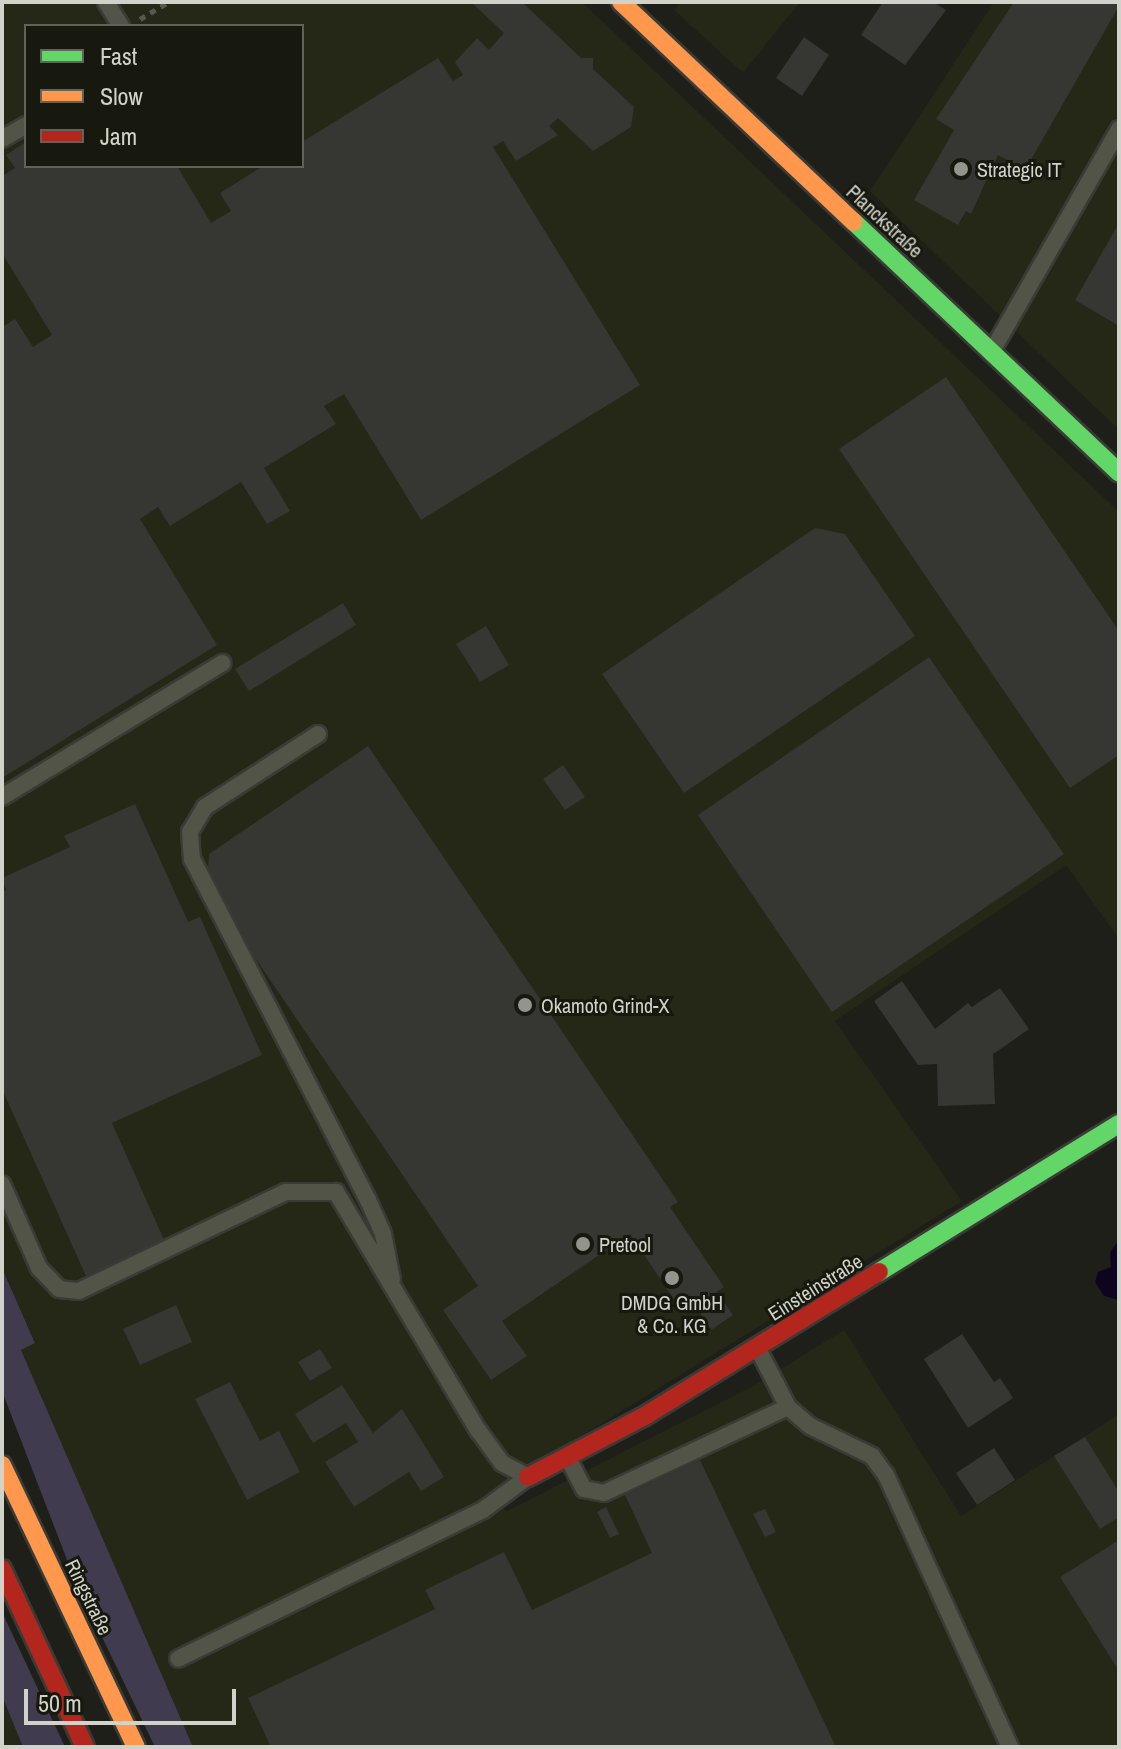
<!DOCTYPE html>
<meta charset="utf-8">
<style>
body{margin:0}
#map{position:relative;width:1121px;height:1749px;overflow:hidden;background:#1e1f19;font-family:"Archivo Narrow",sans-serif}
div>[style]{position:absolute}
.built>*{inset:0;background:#252717}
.green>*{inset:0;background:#413b4f}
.water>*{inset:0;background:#0f041f}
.building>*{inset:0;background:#363632}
.path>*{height:5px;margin-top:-2.5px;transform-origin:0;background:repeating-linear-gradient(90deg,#57584f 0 6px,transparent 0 12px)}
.roads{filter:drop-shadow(2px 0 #3a3b36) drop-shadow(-2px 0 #3a3b36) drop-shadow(0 2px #3a3b36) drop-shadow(0 -2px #3a3b36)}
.lane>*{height:16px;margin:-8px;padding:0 8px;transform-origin:8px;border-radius:8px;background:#535448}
.fast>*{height:18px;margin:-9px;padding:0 9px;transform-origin:9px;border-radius:9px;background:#63d668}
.slow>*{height:18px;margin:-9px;padding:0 9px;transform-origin:9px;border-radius:9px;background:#ff974d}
.jam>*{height:18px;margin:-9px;padding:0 9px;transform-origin:9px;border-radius:9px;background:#b3261e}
.dots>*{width:22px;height:22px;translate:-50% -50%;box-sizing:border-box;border:4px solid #17180e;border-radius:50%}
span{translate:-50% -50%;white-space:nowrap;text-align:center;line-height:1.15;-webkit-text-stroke:6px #17180e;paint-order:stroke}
.poi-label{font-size:20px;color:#d1d3cb}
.left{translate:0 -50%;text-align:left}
.street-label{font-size:20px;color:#d1d3cb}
.frame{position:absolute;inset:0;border:4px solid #d1d3cb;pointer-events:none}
.legend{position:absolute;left:24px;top:24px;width:280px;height:144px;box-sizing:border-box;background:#17180e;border:2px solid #61635a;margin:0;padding:10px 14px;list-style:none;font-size:24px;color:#d1d3cb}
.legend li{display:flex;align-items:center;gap:16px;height:40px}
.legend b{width:40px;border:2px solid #61635a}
.scale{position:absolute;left:24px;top:1689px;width:212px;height:36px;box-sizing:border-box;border:4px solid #d1d3cb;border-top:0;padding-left:10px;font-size:24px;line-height:28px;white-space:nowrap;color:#d1d3cb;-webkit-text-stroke:6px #17180e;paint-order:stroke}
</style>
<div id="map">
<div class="built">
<div style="clip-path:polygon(evenodd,2px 2px,582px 2px,1119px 512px,1119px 939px,1066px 865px,835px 1021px,962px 1201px,484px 1496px,507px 1511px,755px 1385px,844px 1330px,961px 1516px,1119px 1414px,1119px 1747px,193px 1747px,21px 1350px,35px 1342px,2px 1268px,2px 2px,26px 26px,302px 26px,302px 166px,26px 166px,26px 26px)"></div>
<div style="clip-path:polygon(680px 2px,800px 2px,743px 73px,674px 10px)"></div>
<div style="clip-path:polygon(994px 2px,1119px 2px,1119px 430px,870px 191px)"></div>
<div style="clip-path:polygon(2px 1696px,23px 1747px,2px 1747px)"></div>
</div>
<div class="green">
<div style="clip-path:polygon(2px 1268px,35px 1343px,21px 1350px,193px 1747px,155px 1747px,76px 1583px,2px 1391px)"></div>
<div style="clip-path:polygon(2px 1612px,65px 1747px,23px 1747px,2px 1696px)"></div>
</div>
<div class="water">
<div style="clip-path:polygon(1119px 1240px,1119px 1300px,1104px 1296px,1095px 1282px,1098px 1272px,1111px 1267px,1110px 1252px)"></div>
</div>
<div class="building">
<div style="clip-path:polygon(471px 2px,522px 2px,581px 58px,593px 58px,593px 69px,634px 107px,631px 127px,593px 151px,558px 118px,549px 126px,558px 135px,516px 161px,503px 141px,493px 147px,640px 385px,421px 520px,344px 394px,324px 406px,336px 424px,264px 468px,290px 511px,267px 524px,241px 482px,170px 526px,158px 507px,140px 519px,217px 645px,2px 778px,2px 327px,15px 319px,33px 347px,52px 335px,2px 253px,2px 176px,15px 168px,6px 155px,26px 142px,26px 166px,177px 166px,211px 223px,231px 211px,220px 193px,263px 166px,302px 166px,302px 142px,438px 58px,453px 81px,463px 75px,455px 62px,477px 38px,489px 50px,504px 33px)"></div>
<div style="clip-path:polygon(883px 2px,933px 2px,946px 10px,905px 65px,861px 35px)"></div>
<div style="clip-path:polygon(1014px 2px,1119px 2px,1119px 6px,1025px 170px,998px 155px,971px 214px,966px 211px,958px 225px,914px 200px,954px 130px,936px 119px)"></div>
<div style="clip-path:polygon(804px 37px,829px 55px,802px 96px,776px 78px)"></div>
<div style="clip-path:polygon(1119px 223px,1119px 326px,1075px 300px)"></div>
<div style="clip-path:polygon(946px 377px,1119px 631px,1119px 755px,1070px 788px,839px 449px)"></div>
<div style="clip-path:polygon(815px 528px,845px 534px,915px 636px,684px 793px,602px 674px)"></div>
<div style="clip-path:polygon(343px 603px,356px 625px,249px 691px,235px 669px)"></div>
<div style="clip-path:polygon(486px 626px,509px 665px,480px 682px,456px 644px)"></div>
<div style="clip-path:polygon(929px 657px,1064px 854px,832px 1012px,698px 815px)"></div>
<div style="clip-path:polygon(368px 746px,678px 1202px,670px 1207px,724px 1287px,717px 1292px,733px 1315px,711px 1330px,696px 1306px,684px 1314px,630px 1234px,502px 1321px,527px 1356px,491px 1380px,443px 1310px,478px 1286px,207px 887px,209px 854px)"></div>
<div style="clip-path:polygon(563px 765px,585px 797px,565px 810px,543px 779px)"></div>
<div style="clip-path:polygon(135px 804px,188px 922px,200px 917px,262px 1055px,112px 1123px,164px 1240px,86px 1276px,2px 1089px,2px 892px,6px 890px,2px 878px,70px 847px,64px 836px)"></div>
<div style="clip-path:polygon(902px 981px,935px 1029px,968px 1003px,972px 1007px,1000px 988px,1029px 1029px,993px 1054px,995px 1104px,938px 1106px,937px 1064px,918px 1065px,874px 1001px)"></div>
<div style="clip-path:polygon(176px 1305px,192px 1342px,140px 1365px,123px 1329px)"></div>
<div style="clip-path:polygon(962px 1334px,994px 1382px,1000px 1378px,1013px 1398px,968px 1428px,924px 1359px)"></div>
<div style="clip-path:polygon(320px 1349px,332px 1368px,310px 1381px,298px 1362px)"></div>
<div style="clip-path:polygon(230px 1382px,260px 1441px,279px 1431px,300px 1472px,247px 1500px,195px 1399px)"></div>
<div style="clip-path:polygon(342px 1385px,373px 1433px,402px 1409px,444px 1477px,421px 1491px,409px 1472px,354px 1507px,325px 1462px,358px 1442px,346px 1423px,313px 1443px,295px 1414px)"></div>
<div style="clip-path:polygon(1085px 1437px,1119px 1492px,1119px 1517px,1100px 1529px,1054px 1456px)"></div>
<div style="clip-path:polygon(994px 1448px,1015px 1480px,977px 1505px,956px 1473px)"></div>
<div style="clip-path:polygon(700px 1460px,836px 1747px,271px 1747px,248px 1698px,435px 1609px,425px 1590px,504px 1552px,532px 1610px,652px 1553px,625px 1495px)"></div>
<div style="clip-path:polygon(606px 1507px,619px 1534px,610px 1538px,597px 1512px)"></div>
<div style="clip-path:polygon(765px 1509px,776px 1532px,765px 1537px,753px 1514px)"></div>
<div style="clip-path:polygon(1119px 1540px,1119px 1671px,1060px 1577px)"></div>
</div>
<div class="path">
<div style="left:140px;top:19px;width:33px;rotate:-31deg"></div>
</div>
<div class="roads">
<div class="lane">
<div style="left:106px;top:2px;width:28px;rotate:58deg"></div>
<div style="left:2px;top:139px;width:28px;rotate:-30deg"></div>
<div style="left:992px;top:351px;width:256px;rotate:-60.2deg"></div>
<div style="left:318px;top:734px;width:135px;rotate:147.1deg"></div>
<div style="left:205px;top:807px;width:29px;rotate:121deg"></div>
<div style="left:190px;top:832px;width:27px;rotate:86deg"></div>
<div style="left:192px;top:859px;width:384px;rotate:62.7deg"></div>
<div style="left:368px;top:1200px;width:37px;rotate:66deg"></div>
<div style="left:383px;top:1234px;width:46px;rotate:78.7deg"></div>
<div style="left:2px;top:797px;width:258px;rotate:-31.3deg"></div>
<div style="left:2px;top:1184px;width:92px;rotate:66.2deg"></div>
<div style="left:39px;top:1268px;width:29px;rotate:46deg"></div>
<div style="left:59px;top:1289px;width:20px;rotate:6deg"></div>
<div style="left:79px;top:1291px;width:229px;rotate:-25.6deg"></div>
<div style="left:286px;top:1192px;width:50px"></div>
<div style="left:336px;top:1192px;width:277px;rotate:59.2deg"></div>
<div style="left:478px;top:1430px;width:41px;rotate:54deg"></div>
<div style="left:502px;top:1463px;width:30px;rotate:28deg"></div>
<div style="left:528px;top:1477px;width:56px;rotate:143.7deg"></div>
<div style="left:483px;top:1510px;width:339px;rotate:154deg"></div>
<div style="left:758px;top:1349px;width:65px;rotate:62.7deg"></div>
<div style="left:788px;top:1407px;width:29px;rotate:41deg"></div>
<div style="left:810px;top:1426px;width:69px;rotate:25.8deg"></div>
<div style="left:872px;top:1456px;width:24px;rotate:54deg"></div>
<div style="left:886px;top:1475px;width:299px;rotate:65.5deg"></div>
<div style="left:568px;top:1458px;width:35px;rotate:63deg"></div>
<div style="left:584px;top:1489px;width:20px;rotate:11deg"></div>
<div style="left:604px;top:1493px;width:203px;rotate:-25.1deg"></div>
</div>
<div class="fast">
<div style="left:854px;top:222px;width:365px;rotate:43.4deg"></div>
<div style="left:879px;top:1272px;width:282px;rotate:-31.7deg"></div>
</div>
<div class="slow">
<div style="left:621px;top:2px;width:320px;rotate:43.4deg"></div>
<div style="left:2px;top:1465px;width:312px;rotate:64.6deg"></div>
</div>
<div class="jam">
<div style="left:528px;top:1477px;width:130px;rotate:-27.6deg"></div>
<div style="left:643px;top:1417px;width:277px;rotate:-31.6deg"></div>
<div style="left:2px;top:1569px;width:196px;rotate:65deg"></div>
</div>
</div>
<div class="dots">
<div style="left:961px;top:169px;background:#92948d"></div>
<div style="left:525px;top:1005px;background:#92948d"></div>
<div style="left:583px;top:1244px;background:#92948d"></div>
<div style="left:672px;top:1278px;background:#92948d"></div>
</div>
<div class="poi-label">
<span class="left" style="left:977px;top:169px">Strategic IT</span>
<span class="left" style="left:541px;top:1005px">Okamoto Grind-X</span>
<span class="left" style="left:599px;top:1244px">Pretool</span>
<span style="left:672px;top:1314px">DMDG GmbH<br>&amp; Co. KG</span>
</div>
<div class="street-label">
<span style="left:885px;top:221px;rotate:43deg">Planckstraße</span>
<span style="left:815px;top:1287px;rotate:-32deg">Einsteinstraße</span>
<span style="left:89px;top:1597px;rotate:64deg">Ringstraße</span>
</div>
<div class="frame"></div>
<ul class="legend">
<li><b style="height:10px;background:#63d668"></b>Fast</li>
<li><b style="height:10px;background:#ff974d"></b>Slow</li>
<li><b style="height:10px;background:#b3261e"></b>Jam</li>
</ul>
<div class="scale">50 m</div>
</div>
